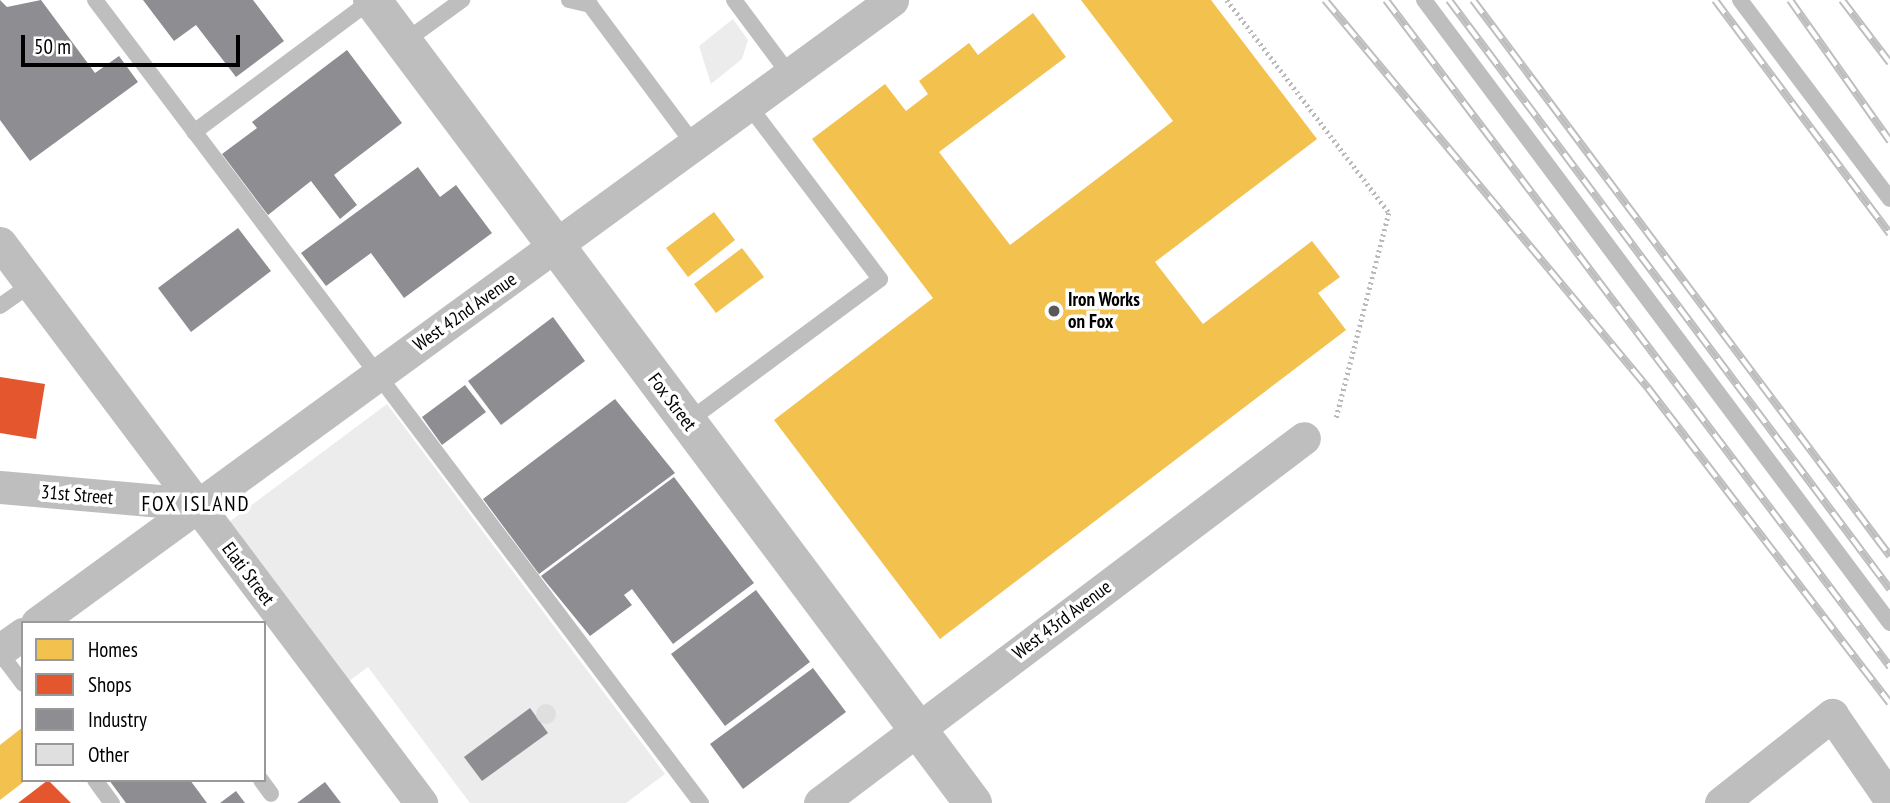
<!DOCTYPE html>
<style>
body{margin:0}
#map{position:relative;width:1890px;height:803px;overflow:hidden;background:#fff;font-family:"PT Sans Narrow",sans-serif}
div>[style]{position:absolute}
.green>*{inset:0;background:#ececec}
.homes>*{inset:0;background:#f2c14e}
.shops>*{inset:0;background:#e4572e}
.industry>*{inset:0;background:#8d8d92}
.building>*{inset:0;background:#dfdfdf}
.round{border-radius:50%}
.path>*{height:4.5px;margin-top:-2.25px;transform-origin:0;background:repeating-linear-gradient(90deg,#b9b9b9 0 2px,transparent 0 5.5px)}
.service>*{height:16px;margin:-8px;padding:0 8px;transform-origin:8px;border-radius:8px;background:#bebebe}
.minor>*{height:33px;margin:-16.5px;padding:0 16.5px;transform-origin:16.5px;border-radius:16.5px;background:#bebebe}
.tertiary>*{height:38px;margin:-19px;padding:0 19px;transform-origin:19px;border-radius:19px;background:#bebebe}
.rail>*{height:8px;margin-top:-4px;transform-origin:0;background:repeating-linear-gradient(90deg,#fff 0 16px,#bebebe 0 32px);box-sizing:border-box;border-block:2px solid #bebebe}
.dots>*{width:19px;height:19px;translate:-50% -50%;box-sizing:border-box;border:4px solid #fff;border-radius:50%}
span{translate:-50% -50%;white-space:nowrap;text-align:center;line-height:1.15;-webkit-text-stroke:7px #fff;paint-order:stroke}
.poi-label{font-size:19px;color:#000;font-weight:700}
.left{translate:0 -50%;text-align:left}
.street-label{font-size:19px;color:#000}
.neighbourhood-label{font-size:21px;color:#000;letter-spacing:2px}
.legend{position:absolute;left:21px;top:621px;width:245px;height:161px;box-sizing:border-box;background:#fff;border:2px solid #999;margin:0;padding:9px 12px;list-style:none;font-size:21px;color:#000}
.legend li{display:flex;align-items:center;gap:14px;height:35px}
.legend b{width:35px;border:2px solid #999}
.scale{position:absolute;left:21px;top:35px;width:219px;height:32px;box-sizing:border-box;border:4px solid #000;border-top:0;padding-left:9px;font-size:21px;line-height:24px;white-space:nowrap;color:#000;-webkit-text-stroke:5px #fff;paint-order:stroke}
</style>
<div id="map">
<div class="green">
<div style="clip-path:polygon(733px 19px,748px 40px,742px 59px,711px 84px,699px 46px)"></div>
<div style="clip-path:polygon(387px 404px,665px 774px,626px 803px,470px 803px,368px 667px,349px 681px,229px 522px)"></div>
</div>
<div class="homes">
<div style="clip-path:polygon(1081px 0,1211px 0,1317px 139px,1155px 262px,1203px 324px,1312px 241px,1340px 277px,1318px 293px,1346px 330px,940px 639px,774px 420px,933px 298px,812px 139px,885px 84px,906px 111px,928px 94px,919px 81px,969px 43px,978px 55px,1033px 13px,1066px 57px,939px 152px,1010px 245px,1173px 121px)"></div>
<div style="clip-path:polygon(714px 212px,735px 240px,688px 277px,666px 248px)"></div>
<div style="clip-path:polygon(742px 248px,764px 277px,716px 313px,694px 284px)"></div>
<div style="clip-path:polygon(23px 727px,26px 780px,0 800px,0 745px)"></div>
</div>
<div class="shops">
<div style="clip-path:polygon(0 377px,45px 384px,36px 439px,0 433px)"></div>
<div style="clip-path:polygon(48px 780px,71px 803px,18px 803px)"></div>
</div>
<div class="industry">
<div style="clip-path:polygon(0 0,7px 7px,41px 0,95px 73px,119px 56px,138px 82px,30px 161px,0 120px)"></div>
<div style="clip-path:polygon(143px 0,253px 0,284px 41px,236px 77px,196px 25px,174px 41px)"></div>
<div style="clip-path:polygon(347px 50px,402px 123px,334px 175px,357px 205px,340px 219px,311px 181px,268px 215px,222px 154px,257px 128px,252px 122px)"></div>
<div style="clip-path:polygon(418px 167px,440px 197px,456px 185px,492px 233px,404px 298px,371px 253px,326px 286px,301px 253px)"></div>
<div style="clip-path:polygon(238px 228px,271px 271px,191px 332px,158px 288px)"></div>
<div style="clip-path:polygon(553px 317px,585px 361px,501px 425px,468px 381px)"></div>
<div style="clip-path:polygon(465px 385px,486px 412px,442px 445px,422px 417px)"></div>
<div style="clip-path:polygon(615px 399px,675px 473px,539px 574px,483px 499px)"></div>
<div style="clip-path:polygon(674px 477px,754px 583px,673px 644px,632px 589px,624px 595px,632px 605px,590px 636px,541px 576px)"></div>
<div style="clip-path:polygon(756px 590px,810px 662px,725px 726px,671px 654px)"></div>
<div style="clip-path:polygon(813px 668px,846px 712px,743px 789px,710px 744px)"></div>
<div style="clip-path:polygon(530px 708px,548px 733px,482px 781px,464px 757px)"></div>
<div style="clip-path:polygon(109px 780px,190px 780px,207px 803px,126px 803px)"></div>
<div style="clip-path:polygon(325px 782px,341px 803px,297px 803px)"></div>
<div style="clip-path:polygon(236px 791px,245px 803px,220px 803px)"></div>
</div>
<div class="building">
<div class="round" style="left:536px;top:704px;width:20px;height:20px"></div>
</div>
<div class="path">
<div style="left:1227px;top:0;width:268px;rotate:52.7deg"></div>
<div style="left:1389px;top:213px;width:214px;rotate:104.4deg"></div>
</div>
<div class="service">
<div style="left:95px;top:0;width:1006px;rotate:52.96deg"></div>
<div style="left:569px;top:0;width:22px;rotate:13deg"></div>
<div style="left:590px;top:5px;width:176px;rotate:53.3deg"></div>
<div style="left:734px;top:0;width:94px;rotate:53.3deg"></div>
<div style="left:1424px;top:0;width:778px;rotate:53.2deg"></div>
<div style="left:1740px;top:0;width:249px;rotate:53deg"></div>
<div style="left:404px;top:42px;width:72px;rotate:-35.9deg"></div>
<div style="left:194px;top:132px;width:222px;rotate:-36.6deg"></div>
<div style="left:0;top:306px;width:38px;rotate:-35deg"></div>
<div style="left:687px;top:422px;width:240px;rotate:-36.5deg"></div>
<div style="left:880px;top:279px;width:217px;rotate:-127.1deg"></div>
<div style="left:0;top:653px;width:39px;rotate:53deg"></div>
<div style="left:95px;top:780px;width:29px;rotate:54deg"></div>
<div style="left:261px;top:780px;width:17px;rotate:54deg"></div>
</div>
<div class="minor">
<div style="left:0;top:243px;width:701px;rotate:53.06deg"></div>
<div style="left:0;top:487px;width:197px;rotate:5deg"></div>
<div style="left:37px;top:623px;width:1058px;rotate:-36.08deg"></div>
<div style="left:0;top:650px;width:28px;rotate:-35deg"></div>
<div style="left:820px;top:803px;width:606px;rotate:-37.02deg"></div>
<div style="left:1721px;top:803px;width:142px;rotate:-38.4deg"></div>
<div style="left:1832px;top:715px;width:102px;rotate:55.4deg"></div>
</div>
<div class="tertiary">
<div style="left:372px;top:0;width:1003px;rotate:53.19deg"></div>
</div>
<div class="rail">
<div style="left:1325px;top:0;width:505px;rotate:50.22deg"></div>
<div style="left:1648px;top:388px;width:397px;rotate:52.5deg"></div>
<div style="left:1386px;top:0;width:836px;rotate:52.92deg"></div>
<div style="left:1449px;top:0;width:736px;rotate:53.18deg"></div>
<div style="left:1473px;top:0;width:695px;rotate:53.13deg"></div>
<div style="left:1715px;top:0;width:292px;rotate:53.2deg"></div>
<div style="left:1790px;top:0;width:173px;rotate:54.7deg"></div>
<div style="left:1842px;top:0;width:79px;rotate:52.7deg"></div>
</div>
<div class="dots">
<div style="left:1054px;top:311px;background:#595959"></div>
</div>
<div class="poi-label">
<span class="left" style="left:1068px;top:311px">Iron Works<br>on Fox</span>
</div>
<div class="street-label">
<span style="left:465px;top:312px;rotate:-35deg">West 42nd Avenue</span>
<span style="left:672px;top:402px;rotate:53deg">Fox Street</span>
<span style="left:77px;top:495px;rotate:5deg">31st Street</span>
<span style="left:248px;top:574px;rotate:53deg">Elati Street</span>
<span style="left:1062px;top:620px;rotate:-37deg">West 43rd Avenue</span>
</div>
<div class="neighbourhood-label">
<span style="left:196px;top:504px">FOX ISLAND</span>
</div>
<ul class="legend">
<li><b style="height:19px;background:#f2c14e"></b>Homes</li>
<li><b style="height:19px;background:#e4572e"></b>Shops</li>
<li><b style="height:19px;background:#8d8d92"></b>Industry</li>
<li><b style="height:19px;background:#dfdfdf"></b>Other</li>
</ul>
<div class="scale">50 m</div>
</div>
